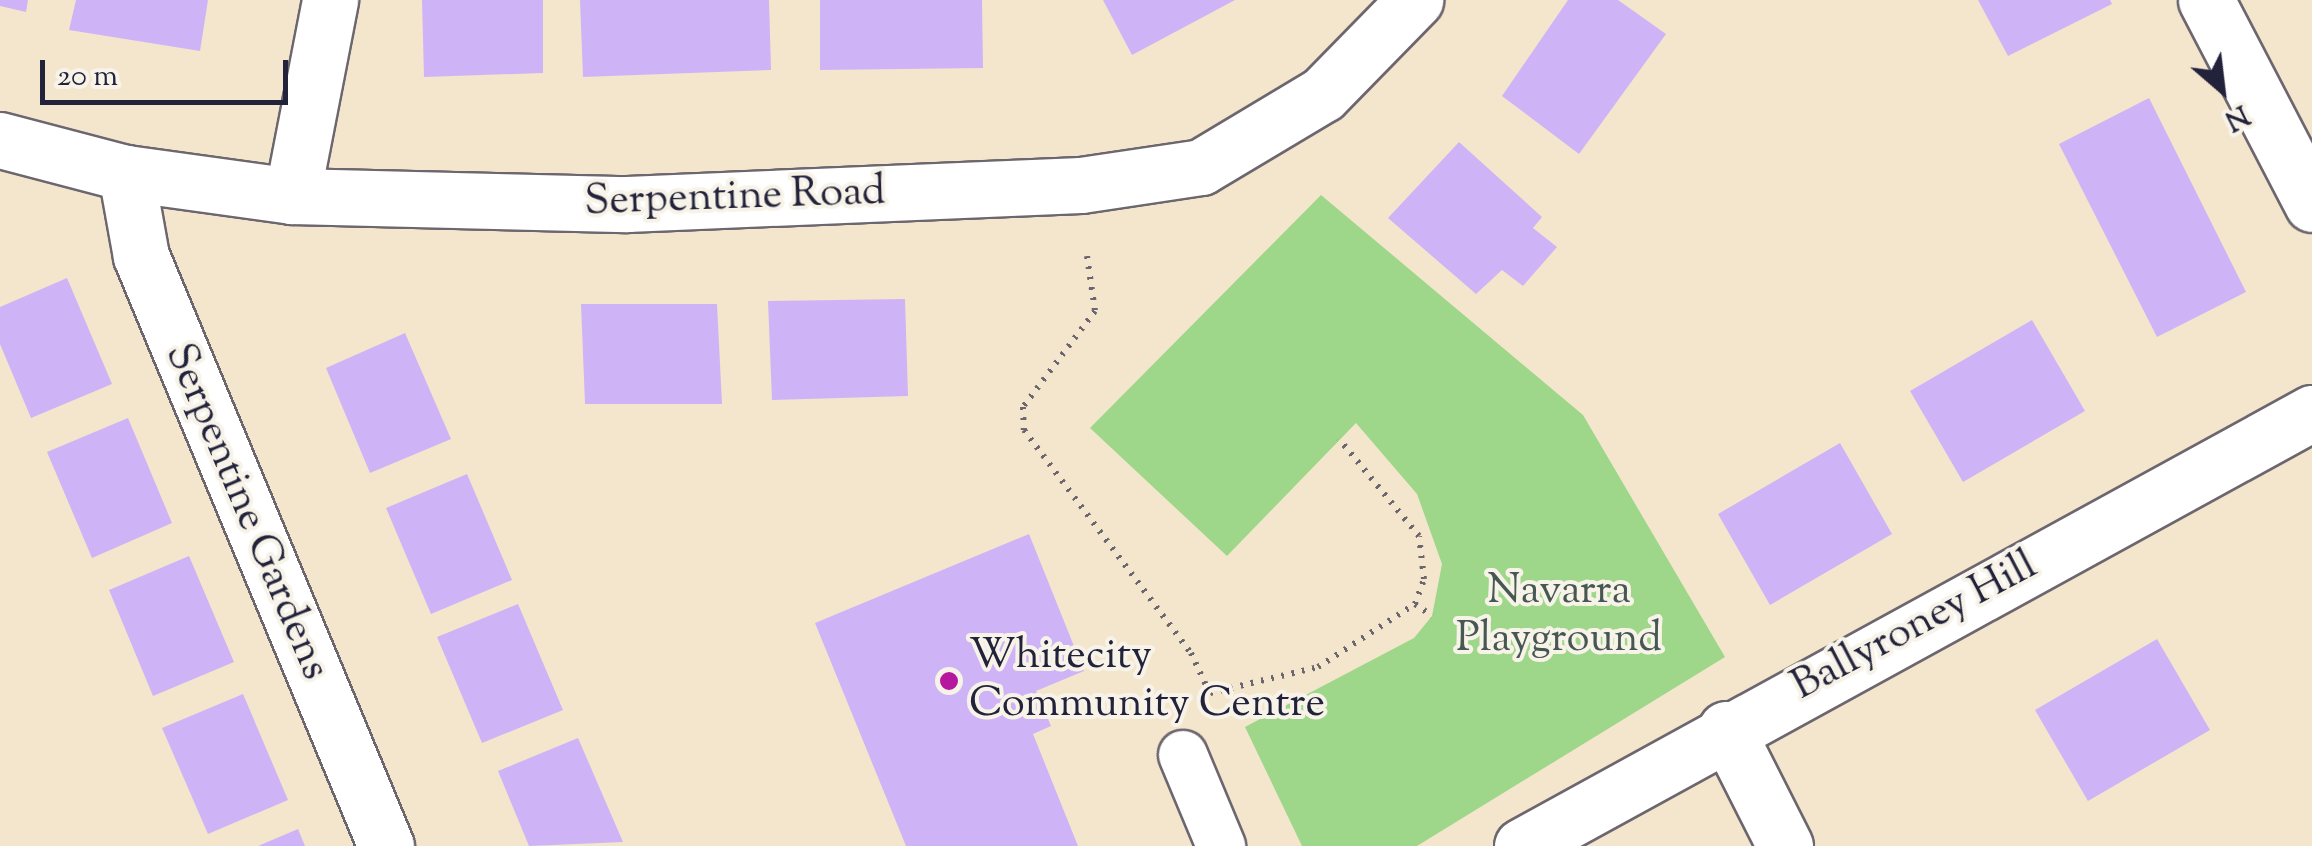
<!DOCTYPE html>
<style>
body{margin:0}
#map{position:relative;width:2312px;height:846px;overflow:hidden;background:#f4e5cd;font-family:"Sorts Mill Goudy",serif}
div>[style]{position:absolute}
.green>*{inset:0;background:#9ed789}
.building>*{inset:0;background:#ceb4f7}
.path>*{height:6px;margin-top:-3px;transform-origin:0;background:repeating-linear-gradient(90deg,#6c666e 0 2.5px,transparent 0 10.5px)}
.roads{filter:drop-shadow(2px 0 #6c666e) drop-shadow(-2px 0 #6c666e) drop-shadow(0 2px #6c666e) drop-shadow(0 -2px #6c666e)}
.service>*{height:48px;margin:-24px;padding:0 24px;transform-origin:24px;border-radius:24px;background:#fff}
.minor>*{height:55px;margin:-27.5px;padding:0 27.5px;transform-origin:27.5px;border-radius:27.5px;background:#fff}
.dots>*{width:28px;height:28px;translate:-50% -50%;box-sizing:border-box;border:5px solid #f7f3e8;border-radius:50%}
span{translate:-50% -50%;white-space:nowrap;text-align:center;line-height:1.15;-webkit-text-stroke:8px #f7f3e8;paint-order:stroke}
.street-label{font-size:42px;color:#22223b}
.park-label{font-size:42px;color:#475852}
.poi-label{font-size:42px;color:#22223b}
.left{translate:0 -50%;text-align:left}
.north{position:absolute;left:2172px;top:40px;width:100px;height:100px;-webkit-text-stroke:8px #f7f3e8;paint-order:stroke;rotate:152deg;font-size:28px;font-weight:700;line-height:40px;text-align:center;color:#22223b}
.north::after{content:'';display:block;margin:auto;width:35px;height:45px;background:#22223b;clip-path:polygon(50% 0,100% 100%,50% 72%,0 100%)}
.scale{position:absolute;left:40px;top:60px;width:248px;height:45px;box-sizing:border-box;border:5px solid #22223b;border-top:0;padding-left:12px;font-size:30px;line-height:35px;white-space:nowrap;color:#22223b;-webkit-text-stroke:8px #f7f3e8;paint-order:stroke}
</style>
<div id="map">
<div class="green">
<div style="clip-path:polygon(1321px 195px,1583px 415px,1725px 657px,1417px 846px,1302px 846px,1245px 727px,1414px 638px,1432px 616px,1442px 564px,1417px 494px,1356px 423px,1227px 556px,1090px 428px)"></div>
</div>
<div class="building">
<div style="clip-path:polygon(0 0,28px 0,26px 12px,0 6px)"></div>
<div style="clip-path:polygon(76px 0,208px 0,200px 51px,69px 30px)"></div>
<div style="clip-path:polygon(422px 0,543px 0,543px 73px,424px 77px)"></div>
<div style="clip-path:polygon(580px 0,769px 0,771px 70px,583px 77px)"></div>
<div style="clip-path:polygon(820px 0,982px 0,983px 68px,820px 70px)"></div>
<div style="clip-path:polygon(1103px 0,1235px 0,1132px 55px)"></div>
<div style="clip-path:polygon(1568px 0,1618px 0,1666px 34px,1579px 154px,1502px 96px)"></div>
<div style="clip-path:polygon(1978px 0,2110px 0,2112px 4px,2008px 56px)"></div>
<div style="clip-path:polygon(2149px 98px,2246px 292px,2157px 337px,2059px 144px)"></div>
<div style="clip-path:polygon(1459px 142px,1542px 217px,1533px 228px,1557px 247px,1523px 286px,1502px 270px,1476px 294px,1388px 218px)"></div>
<div style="clip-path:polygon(67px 278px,112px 384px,31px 418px,0 344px,0 307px)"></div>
<div style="clip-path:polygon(905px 299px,908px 396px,772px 400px,768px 301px)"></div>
<div style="clip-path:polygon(581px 304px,717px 304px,722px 404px,585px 404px)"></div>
<div style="clip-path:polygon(2032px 320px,2085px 411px,1963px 482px,1910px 391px)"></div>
<div style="clip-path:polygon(405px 333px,451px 439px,370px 473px,326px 368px)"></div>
<div style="clip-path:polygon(128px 418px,172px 523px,92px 558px,47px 452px)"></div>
<div style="clip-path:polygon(1840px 443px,1892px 534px,1770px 605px,1718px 514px)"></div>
<div style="clip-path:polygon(467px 474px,512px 580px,431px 614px,386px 508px)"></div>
<div style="clip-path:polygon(1029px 534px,1084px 671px,1036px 691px,1051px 726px,1033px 734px,1078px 846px,906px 846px,815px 623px)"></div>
<div style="clip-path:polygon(189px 556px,234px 662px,153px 696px,109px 590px)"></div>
<div style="clip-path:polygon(518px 604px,563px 710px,482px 743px,437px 637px)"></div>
<div style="clip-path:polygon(2157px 639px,2210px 730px,2088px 801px,2035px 710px)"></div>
<div style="clip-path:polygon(243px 694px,288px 800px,208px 834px,162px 728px)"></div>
<div style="clip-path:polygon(578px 738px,623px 842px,529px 846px,498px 771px)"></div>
<div style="clip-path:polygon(298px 829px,305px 846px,258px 846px)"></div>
</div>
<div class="path">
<div style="left:1087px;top:256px;width:56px;rotate:81.7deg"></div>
<div style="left:1095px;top:311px;width:120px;rotate:126.9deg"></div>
<div style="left:1023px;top:407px;width:23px;rotate:88deg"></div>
<div style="left:1024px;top:430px;width:279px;rotate:53.2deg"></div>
<div style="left:1191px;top:653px;width:45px;rotate:65.1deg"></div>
<div style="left:1415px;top:604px;width:21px;rotate:35deg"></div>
<div style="left:1210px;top:693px;width:111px;rotate:-13.5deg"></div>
<div style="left:1318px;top:667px;width:116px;rotate:-33deg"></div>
<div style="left:1415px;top:604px;width:27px;rotate:-70deg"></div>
<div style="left:1424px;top:579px;width:43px;rotate:-96.6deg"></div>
<div style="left:1419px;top:536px;width:126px;rotate:-129.5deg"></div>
</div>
<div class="roads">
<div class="service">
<div style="left:1183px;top:755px;width:99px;rotate:67.3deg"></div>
</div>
<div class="minor">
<div style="left:2206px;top:0;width:230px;rotate:62.5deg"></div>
<div style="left:0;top:140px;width:130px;rotate:14.7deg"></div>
<div style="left:126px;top:173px;width:168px;rotate:7.9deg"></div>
<div style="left:292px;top:196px;width:335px;rotate:1.4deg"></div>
<div style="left:627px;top:204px;width:454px;rotate:-2.4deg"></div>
<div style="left:1081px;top:185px;width:121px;rotate:-8.5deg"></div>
<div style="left:1201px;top:167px;width:142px;rotate:-30.9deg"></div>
<div style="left:1323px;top:94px;width:132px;rotate:-45.6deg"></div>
<div style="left:126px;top:173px;width:84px;rotate:79.8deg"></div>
<div style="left:141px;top:256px;width:639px;rotate:67.45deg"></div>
<div style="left:292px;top:196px;width:200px;rotate:-79deg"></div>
<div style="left:1726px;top:729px;width:131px;rotate:63.2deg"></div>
<div style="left:1522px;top:846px;width:901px;rotate:-28.73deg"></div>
</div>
</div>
<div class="dots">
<div style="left:949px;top:681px;background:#b5179e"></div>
</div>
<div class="street-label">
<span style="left:735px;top:198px;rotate:-2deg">Serpentine Road</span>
<span style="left:246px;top:512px;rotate:67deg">Serpentine Gardens</span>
<span style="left:1915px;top:627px;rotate:-28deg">Ballyroney Hill</span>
</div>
<div class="park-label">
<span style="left:1559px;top:616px">Navarra<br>Playground</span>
</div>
<div class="poi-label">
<span class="left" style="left:969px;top:681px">Whitecity<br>Community Centre</span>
</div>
<div class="north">N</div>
<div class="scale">20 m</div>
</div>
